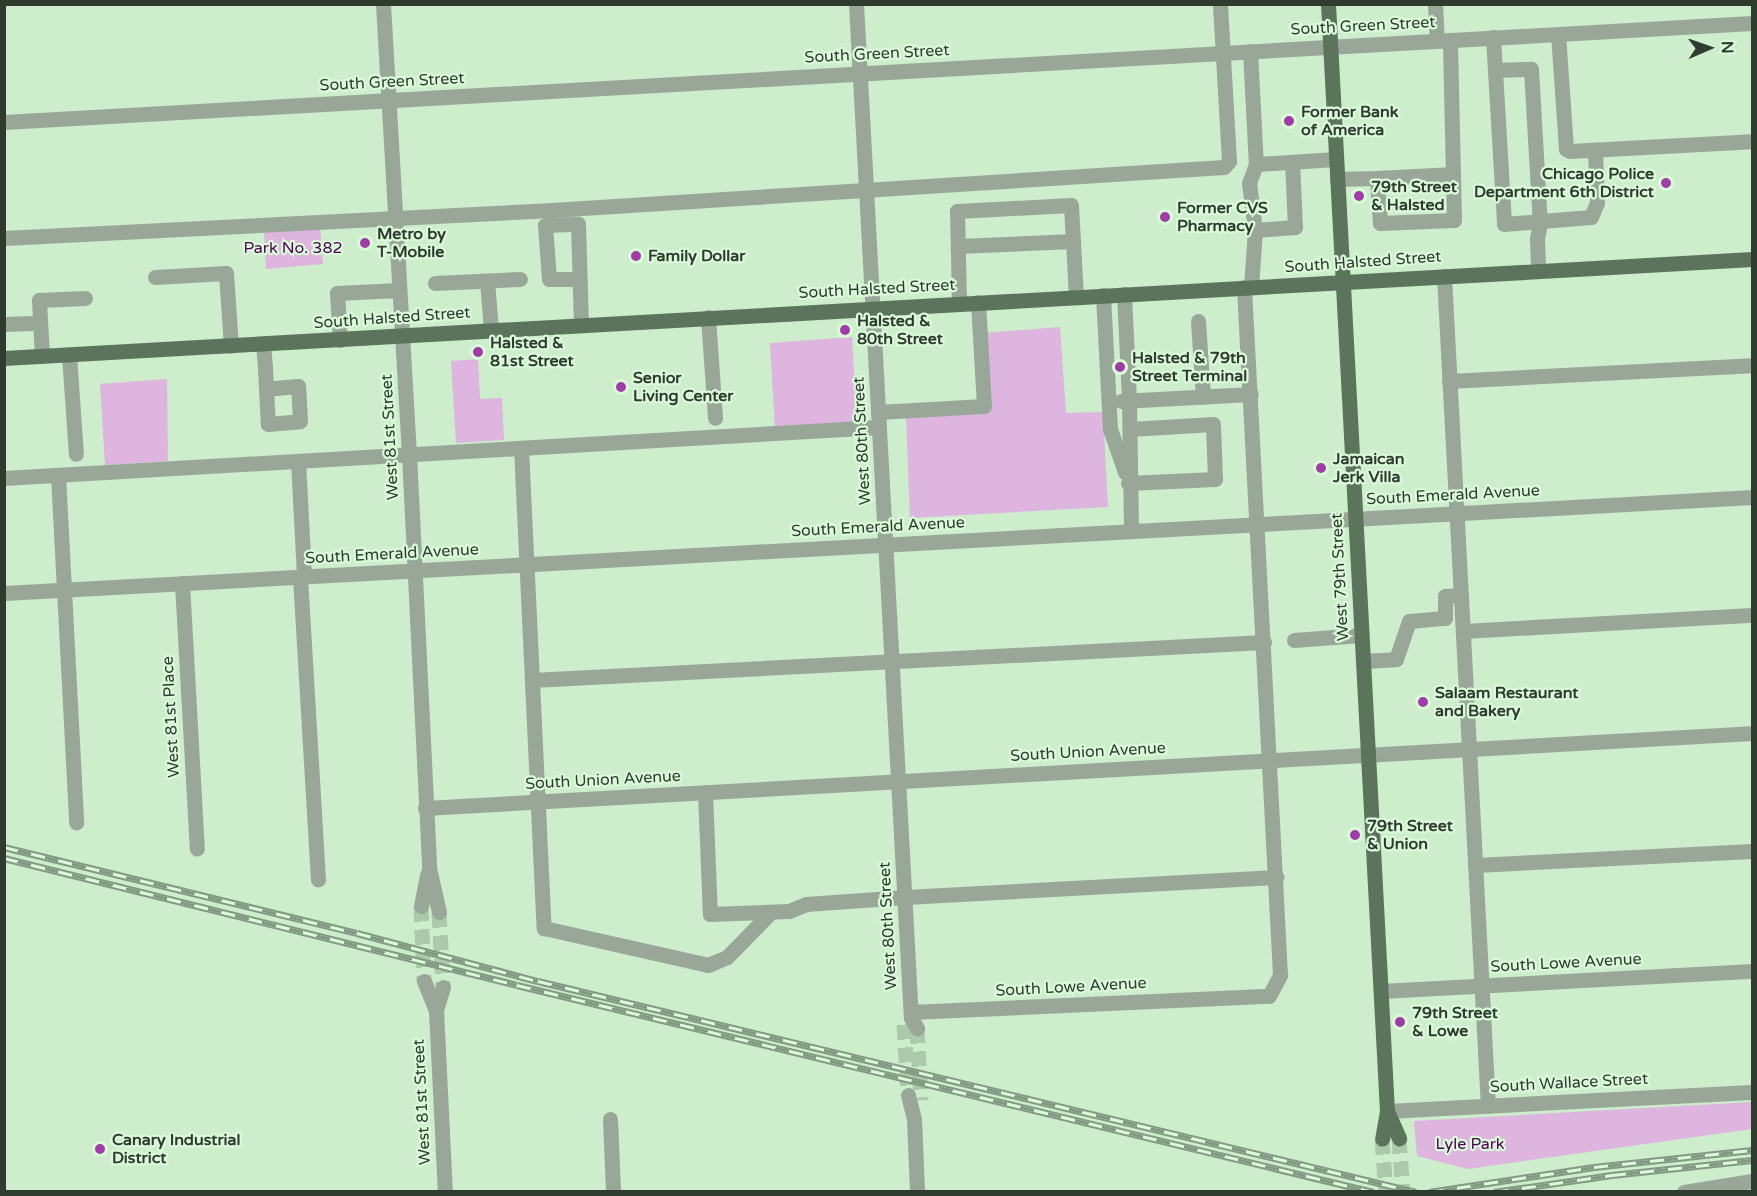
<!DOCTYPE html>
<style>
body{margin:0}
#map{position:relative;width:1757px;height:1196px;overflow:hidden;background:#cdedcc;font-family:"Varela Round",sans-serif}
div>[style]{position:absolute}
.green>*{inset:0;background:#ddb5df}
.minor-tunnel>*{height:15px;margin-top:-7.5px;transform-origin:0;background:repeating-linear-gradient(90deg,#adc9ac 0 15px,transparent 0 23px)}
.major-tunnel>*{height:15px;margin-top:-7.5px;transform-origin:0;background:repeating-linear-gradient(90deg,#adc9ac 0 15px,transparent 0 23px)}
.minor>*{height:15px;margin:-7.5px;padding:0 7.5px;transform-origin:7.5px;border-radius:7.5px;background:#99a799}
.major>*{height:15px;margin:-7.5px;padding:0 7.5px;transform-origin:7.5px;border-radius:7.5px;background:#5c745c}
.rail>*{height:7px;margin-top:-3.5px;transform-origin:0;background:repeating-linear-gradient(90deg,#dafad9 0 14px,#839a82 0 28px);box-sizing:border-box;border-block:2px solid #839a82}
.dots>*{width:16px;height:16px;translate:-50% -50%;box-sizing:border-box;border:3px solid #dafad9;border-radius:50%}
span{translate:-50% -50%;white-space:nowrap;text-align:center;line-height:1.15;-webkit-text-stroke:4.5px #dafad9;paint-order:stroke}
.street-label{font-size:16px;color:#2e3b2e}
.poi-label{font-size:16px;color:#2e3b2e;font-weight:700}
.left{translate:0 -50%;text-align:left}
.right{translate:-100% -50%;text-align:right}
.park-label{font-size:16px;color:#500056}
.frame{position:absolute;inset:0;border:6px solid #2e3b2e;pointer-events:none}
.north{position:absolute;left:1679px;top:18px;width:60px;height:60px;-webkit-text-stroke:4px #dafad9;paint-order:stroke;rotate:88deg;font-size:16px;font-weight:700;line-height:24px;text-align:center;color:#2e3b2e}
.north::after{content:'';display:block;margin:auto;width:21px;height:27px;background:#2e3b2e;clip-path:polygon(50% 0,100% 100%,50% 72%,0 100%)}
</style>
<div id="map">
<div class="green">
<div style="clip-path:polygon(320px 227px,323px 264px,266px 269px,264px 231px)"></div>
<div style="clip-path:polygon(1060px 327px,1066px 413px,1103px 412px,1108px 507px,910px 518px,906px 418px,989px 411px,985px 333px)"></div>
<div style="clip-path:polygon(852px 337px,857px 424px,775px 429px,770px 343px)"></div>
<div style="clip-path:polygon(478px 359px,480px 399px,502px 398px,504px 440px,456px 443px,451px 361px)"></div>
<div style="clip-path:polygon(167px 379px,168px 461px,105px 465px,100px 384px)"></div>
<div style="clip-path:polygon(1752px 1102px,1752px 1129px,1468px 1169px,1417px 1156px,1414px 1121px)"></div>
</div>
<div class="minor-tunnel">
<div style="left:421px;top:906px;width:75px;rotate:87.7deg"></div>
<div style="left:439px;top:912px;width:75px;rotate:86.9deg"></div>
<div style="left:904px;top:1024px;width:71px;rotate:86.8deg"></div>
<div style="left:917px;top:1028px;width:72px;rotate:86.8deg"></div>
</div>
<div class="major-tunnel">
<div style="left:1399px;top:1138px;width:54px;rotate:85.8deg"></div>
<div style="left:1382px;top:1139px;width:53px;rotate:85.7deg"></div>
</div>
<div class="minor">
<div style="left:383px;top:4px;width:451px;rotate:86.7deg"></div>
<div style="left:409px;top:454px;width:414px;rotate:87.2deg"></div>
<div style="left:429px;top:868px;width:45px;rotate:77.2deg"></div>
<div style="left:856px;top:4px;width:1015px;rotate:86.9deg"></div>
<div style="left:911px;top:1018px;width:12px;rotate:59deg"></div>
<div style="left:1435px;top:4px;width:36px;rotate:87deg"></div>
<div style="left:1558px;top:34px;width:115px;rotate:86deg"></div>
<div style="left:1566px;top:149px;width:4px;rotate:27deg"></div>
<div style="left:1570px;top:151px;width:182px;rotate:-3.1deg"></div>
<div style="left:1493px;top:37px;width:187px;rotate:86.6deg"></div>
<div style="left:1504px;top:224px;width:87px;rotate:-4.6deg"></div>
<div style="left:1591px;top:217px;width:15px;rotate:-67deg"></div>
<div style="left:1597px;top:203px;width:53px;rotate:-92.2deg"></div>
<div style="left:1250px;top:51px;width:113px;rotate:87deg"></div>
<div style="left:1256px;top:164px;width:80px;rotate:-3.6deg"></div>
<div style="left:1495px;top:70px;width:36px;rotate:-2deg"></div>
<div style="left:1531px;top:69px;width:154px;rotate:86.7deg"></div>
<div style="left:1540px;top:223px;width:15px;rotate:101deg"></div>
<div style="left:1537px;top:238px;width:32px;rotate:88deg"></div>
<div style="left:4px;top:122px;width:1751px;rotate:-3.24deg"></div>
<div style="left:1256px;top:164px;width:20px;rotate:110deg"></div>
<div style="left:1249px;top:183px;width:47px;rotate:82.7deg"></div>
<div style="left:1255px;top:230px;width:40px;rotate:-4.3deg"></div>
<div style="left:1295px;top:227px;width:65px;rotate:-92.6deg"></div>
<div style="left:1377px;top:178px;width:76px;rotate:-3deg"></div>
<div style="left:1337px;top:179px;width:40px;rotate:-1.4deg"></div>
<div style="left:1377px;top:178px;width:45px;rotate:86.2deg"></div>
<div style="left:1380px;top:223px;width:74px;rotate:-2.3deg"></div>
<div style="left:1454px;top:220px;width:180px;rotate:-91.3deg"></div>
<div style="left:4px;top:238px;width:549px;rotate:-2.92deg"></div>
<div style="left:552px;top:210px;width:673px;rotate:-3.66deg"></div>
<div style="left:1224px;top:167px;width:8px;rotate:-50deg"></div>
<div style="left:1229px;top:161px;width:157px;rotate:-93.3deg"></div>
<div style="left:958px;top:246px;width:115px;rotate:-2.5deg"></div>
<div style="left:1444px;top:276px;width:831px;rotate:86.97deg"></div>
<div style="left:155px;top:277px;width:71px;rotate:-3.2deg"></div>
<div style="left:226px;top:273px;width:73px;rotate:86.1deg"></div>
<div style="left:579px;top:279px;width:30px;rotate:180deg"></div>
<div style="left:549px;top:279px;width:54px;rotate:-94.2deg"></div>
<div style="left:545px;top:225px;width:33px;rotate:-2deg"></div>
<div style="left:578px;top:224px;width:100px;rotate:88.3deg"></div>
<div style="left:487px;top:281px;width:49px;rotate:85.3deg"></div>
<div style="left:435px;top:283px;width:85px;rotate:-2.7deg"></div>
<div style="left:1251px;top:287px;width:57px;rotate:-86deg"></div>
<div style="left:1124px;top:294px;width:107px;rotate:87.3deg"></div>
<div style="left:1129px;top:401px;width:130px;rotate:89.1deg"></div>
<div style="left:1103px;top:295px;width:134px;rotate:87deg"></div>
<div style="left:1110px;top:429px;width:46px;rotate:70.8deg"></div>
<div style="left:959px;top:303px;width:92px;rotate:-91.2deg"></div>
<div style="left:957px;top:211px;width:114px;rotate:-3deg"></div>
<div style="left:1071px;top:205px;width:91px;rotate:86.9deg"></div>
<div style="left:708px;top:317px;width:101px;rotate:86deg"></div>
<div style="left:1198px;top:321px;width:76px;rotate:86.2deg"></div>
<div style="left:4px;top:324px;width:36px;rotate:-2deg"></div>
<div style="left:340px;top:340px;width:47px;rotate:-93.7deg"></div>
<div style="left:337px;top:293px;width:62px;rotate:-2.8deg"></div>
<div style="left:263px;top:344px;width:25px;rotate:85deg"></div>
<div style="left:265px;top:369px;width:20px;rotate:87deg"></div>
<div style="left:266px;top:389px;width:35px;rotate:87deg"></div>
<div style="left:268px;top:424px;width:32px;rotate:-5deg"></div>
<div style="left:300px;top:421px;width:35px;rotate:-93deg"></div>
<div style="left:298px;top:386px;width:32px;rotate:175deg"></div>
<div style="left:69px;top:355px;width:99px;rotate:86deg"></div>
<div style="left:42px;top:356px;width:56px;rotate:-93.1deg"></div>
<div style="left:39px;top:300px;width:46px;rotate:-2.5deg"></div>
<div style="left:1449px;top:381px;width:303px;rotate:-3deg"></div>
<div style="left:1121px;top:401px;width:130px;rotate:-3.1deg"></div>
<div style="left:878px;top:412px;width:106px;rotate:-3.2deg"></div>
<div style="left:984px;top:406px;width:104px;rotate:-93.3deg"></div>
<div style="left:521px;top:448px;width:481px;rotate:87.3deg"></div>
<div style="left:544px;top:928px;width:168px;rotate:12.7deg"></div>
<div style="left:708px;top:965px;width:21px;rotate:-23deg"></div>
<div style="left:727px;top:957px;width:63px;rotate:-45.6deg"></div>
<div style="left:298px;top:461px;width:116px;rotate:87deg"></div>
<div style="left:58px;top:475px;width:348px;rotate:87deg"></div>
<div style="left:4px;top:478px;width:876px;rotate:-3.34deg"></div>
<div style="left:1128px;top:483px;width:87px;rotate:-2.6deg"></div>
<div style="left:1215px;top:479px;width:55px;rotate:-92.1deg"></div>
<div style="left:1213px;top:424px;width:83px;rotate:176.6deg"></div>
<div style="left:300px;top:577px;width:303px;rotate:86.6deg"></div>
<div style="left:182px;top:583px;width:266px;rotate:86.8deg"></div>
<div style="left:4px;top:593px;width:1751px;rotate:-3.14deg"></div>
<div style="left:1463px;top:631px;width:289px;rotate:-3.2deg"></div>
<div style="left:1294px;top:640px;width:67px;rotate:-4.3deg"></div>
<div style="left:1363px;top:661px;width:33px;rotate:-3deg"></div>
<div style="left:1396px;top:659px;width:40px;rotate:-71.1deg"></div>
<div style="left:1409px;top:621px;width:36px;rotate:-5deg"></div>
<div style="left:1445px;top:618px;width:22px;rotate:-90deg"></div>
<div style="left:1445px;top:596px;width:16px;rotate:-4deg"></div>
<div style="left:532px;top:680px;width:733px;rotate:-2.97deg"></div>
<div style="left:705px;top:792px;width:122px;rotate:87.7deg"></div>
<div style="left:710px;top:914px;width:79px;rotate:-2.2deg"></div>
<div style="left:789px;top:911px;width:18px;rotate:-22deg"></div>
<div style="left:806px;top:904px;width:99px;rotate:-4deg"></div>
<div style="left:905px;top:897px;width:372px;rotate:-3.1deg"></div>
<div style="left:425px;top:808px;width:1329px;rotate:-3.23deg"></div>
<div style="left:1475px;top:865px;width:277px;rotate:-2.9deg"></div>
<div style="left:421px;top:906px;width:33px;rotate:-79deg"></div>
<div style="left:424px;top:981px;width:31px;rotate:68deg"></div>
<div style="left:436px;top:1010px;width:182px;rotate:87.2deg"></div>
<div style="left:1381px;top:991px;width:372px;rotate:-3.1deg"></div>
<div style="left:436px;top:1010px;width:24px;rotate:-73deg"></div>
<div style="left:911px;top:1012px;width:358px;rotate:-2.6deg"></div>
<div style="left:1269px;top:996px;width:24px;rotate:-62deg"></div>
<div style="left:1280px;top:975px;width:689px;rotate:-93deg"></div>
<div style="left:908px;top:1095px;width:25px;rotate:76deg"></div>
<div style="left:914px;top:1119px;width:73px;rotate:87.6deg"></div>
<div style="left:1387px;top:1111px;width:365px;rotate:-3deg"></div>
<div style="left:610px;top:1119px;width:73px;rotate:87.6deg"></div>
<div style="left:1684px;top:1192px;width:69px;rotate:-9.2deg"></div>
</div>
<div class="major">
<div style="left:1328px;top:4px;width:1109px;rotate:86.95deg"></div>
<div style="left:1387px;top:1111px;width:28px;rotate:100deg"></div>
<div style="left:4px;top:358px;width:1751px;rotate:-3.24deg"></div>
<div style="left:1387px;top:1111px;width:30px;rotate:66deg"></div>
</div>
<div class="rail">
<div style="left:4px;top:847px;width:363px;rotate:13.7deg"></div>
<div style="left:357px;top:933px;width:187px;rotate:14.9deg"></div>
<div style="left:538px;top:981px;width:903px;rotate:13.51deg"></div>
<div style="left:4px;top:858px;width:528px;rotate:13.9deg"></div>
<div style="left:517px;top:985px;width:881px;rotate:13.59deg"></div>
<div style="left:1429px;top:1192px;width:167px;rotate:-8.6deg"></div>
<div style="left:1594px;top:1167px;width:159px;rotate:-6.1deg"></div>
<div style="left:1494px;top:1192px;width:119px;rotate:-8.2deg"></div>
<div style="left:1612px;top:1175px;width:141px;rotate:-6.1deg"></div>
</div>
<div class="dots">
<div style="left:1289px;top:121px;background:#9e3da5"></div>
<div style="left:1666px;top:183px;background:#9e3da5"></div>
<div style="left:1359px;top:196px;background:#9e3da5"></div>
<div style="left:1165px;top:217px;background:#9e3da5"></div>
<div style="left:365px;top:243px;background:#9e3da5"></div>
<div style="left:636px;top:256px;background:#9e3da5"></div>
<div style="left:845px;top:330px;background:#9e3da5"></div>
<div style="left:478px;top:352px;background:#9e3da5"></div>
<div style="left:1120px;top:367px;background:#9e3da5"></div>
<div style="left:621px;top:387px;background:#9e3da5"></div>
<div style="left:1321px;top:468px;background:#9e3da5"></div>
<div style="left:1423px;top:702px;background:#9e3da5"></div>
<div style="left:1355px;top:835px;background:#9e3da5"></div>
<div style="left:1400px;top:1022px;background:#9e3da5"></div>
<div style="left:100px;top:1149px;background:#9e3da5"></div>
</div>
<div class="street-label">
<span style="left:1363px;top:26px;rotate:-3deg">South Green Street</span>
<span style="left:877px;top:54px;rotate:-3deg">South Green Street</span>
<span style="left:392px;top:82px;rotate:-3deg">South Green Street</span>
<span style="left:1363px;top:262px;rotate:-4deg">South Halsted Street</span>
<span style="left:877px;top:289px;rotate:-3deg">South Halsted Street</span>
<span style="left:392px;top:318px;rotate:-4deg">South Halsted Street</span>
<span style="left:390px;top:437px;rotate:-93deg">West 81st Street</span>
<span style="left:862px;top:441px;rotate:-93deg">West 80th Street</span>
<span style="left:1453px;top:495px;rotate:-3deg">South Emerald Avenue</span>
<span style="left:878px;top:527px;rotate:-3deg">South Emerald Avenue</span>
<span style="left:392px;top:554px;rotate:-3deg">South Emerald Avenue</span>
<span style="left:1340px;top:577px;rotate:-93deg">West 79th Street</span>
<span style="left:171px;top:717px;rotate:-93deg">West 81st Place</span>
<span style="left:1088px;top:752px;rotate:-3deg">South Union Avenue</span>
<span style="left:603px;top:780px;rotate:-3deg">South Union Avenue</span>
<span style="left:888px;top:926px;rotate:-93deg">West 80th Street</span>
<span style="left:1566px;top:963px;rotate:-3deg">South Lowe Avenue</span>
<span style="left:1071px;top:987px;rotate:-3deg">South Lowe Avenue</span>
<span style="left:1569px;top:1083px;rotate:-3deg">South Wallace Street</span>
<span style="left:422px;top:1102px;rotate:-93deg">West 81st Street</span>
</div>
<div class="poi-label">
<span class="left" style="left:1301px;top:121px">Former Bank<br>of America</span>
<span class="right" style="left:1654px;top:183px">Chicago Police<br>Department 6th District</span>
<span class="left" style="left:1371px;top:196px">79th Street<br>&amp; Halsted</span>
<span class="left" style="left:1177px;top:217px">Former CVS<br>Pharmacy</span>
<span class="left" style="left:377px;top:243px">Metro by<br>T-Mobile</span>
<span class="left" style="left:648px;top:256px">Family Dollar</span>
<span class="left" style="left:857px;top:330px">Halsted &amp;<br>80th Street</span>
<span class="left" style="left:490px;top:352px">Halsted &amp;<br>81st Street</span>
<span class="left" style="left:1132px;top:367px">Halsted &amp; 79th<br>Street Terminal</span>
<span class="left" style="left:633px;top:387px">Senior<br>Living Center</span>
<span class="left" style="left:1333px;top:468px">Jamaican<br>Jerk Villa</span>
<span class="left" style="left:1435px;top:702px">Salaam Restaurant<br>and Bakery</span>
<span class="left" style="left:1367px;top:835px">79th Street<br>&amp; Union</span>
<span class="left" style="left:1412px;top:1022px">79th Street<br>&amp; Lowe</span>
<span class="left" style="left:112px;top:1149px">Canary Industrial<br>District</span>
</div>
<div class="park-label">
<span style="left:293px;top:248px">Park No. 382</span>
<span style="left:1470px;top:1144px">Lyle Park</span>
</div>
<div class="frame"></div>
<div class="north">N</div>
</div>
